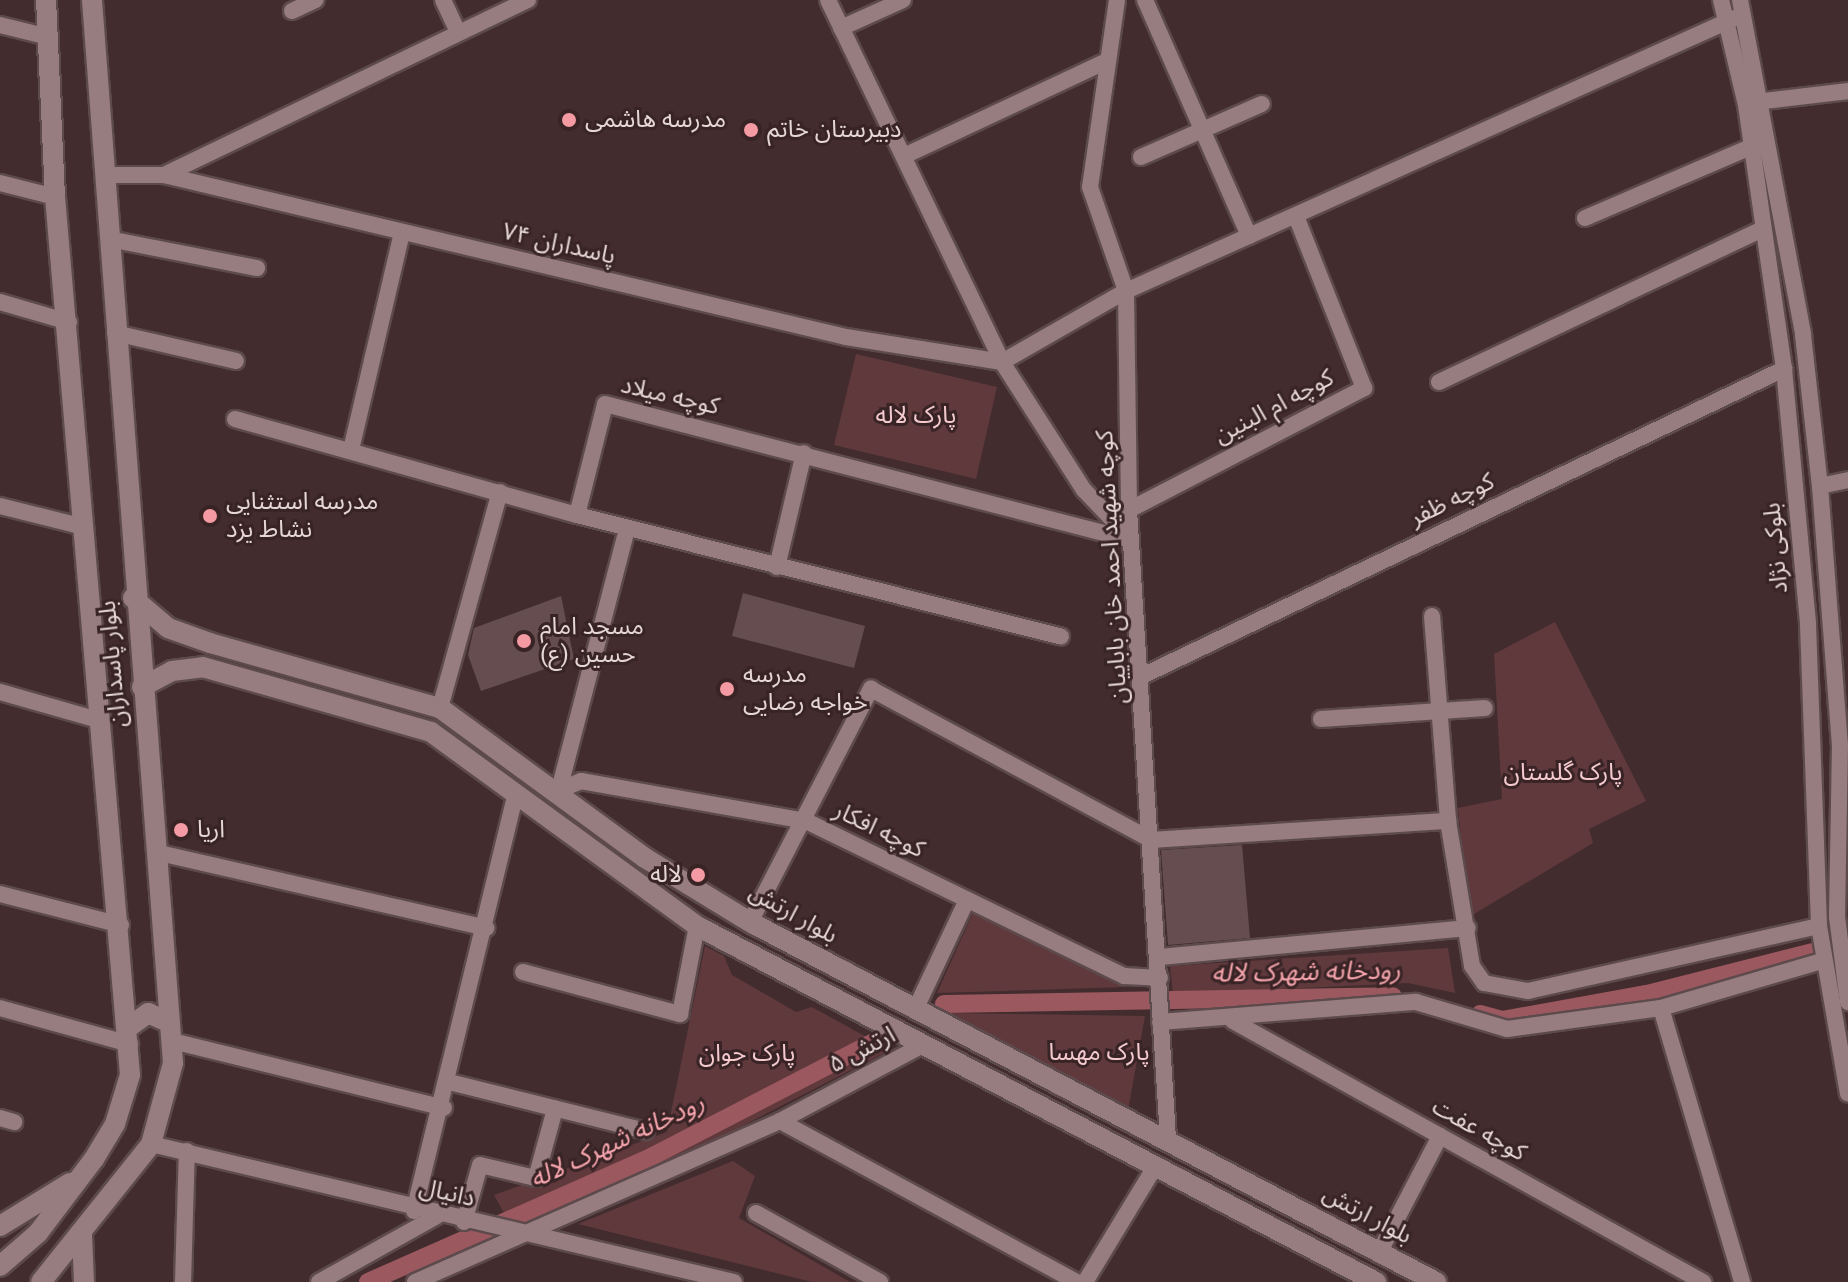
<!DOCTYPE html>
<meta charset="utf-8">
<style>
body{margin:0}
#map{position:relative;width:1848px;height:1282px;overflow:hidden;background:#422c2e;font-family:Roboto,"Noto Sans Arabic",sans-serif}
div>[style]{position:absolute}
.green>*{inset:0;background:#60393d}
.canal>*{height:18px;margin:-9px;padding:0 9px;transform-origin:9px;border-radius:9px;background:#9c585f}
.building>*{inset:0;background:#664e50}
.roads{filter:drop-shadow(2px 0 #5d4a4c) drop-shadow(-2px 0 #5d4a4c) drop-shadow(0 2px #5d4a4c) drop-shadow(0 -2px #5d4a4c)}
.minor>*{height:16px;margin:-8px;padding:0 8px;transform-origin:8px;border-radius:8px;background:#977d7f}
.tertiary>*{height:20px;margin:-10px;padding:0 10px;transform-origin:10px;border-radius:10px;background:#977d7f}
.secondary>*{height:20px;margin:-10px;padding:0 10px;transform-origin:10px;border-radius:10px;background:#977d7f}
.dots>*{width:22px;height:22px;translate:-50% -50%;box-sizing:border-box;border:4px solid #382325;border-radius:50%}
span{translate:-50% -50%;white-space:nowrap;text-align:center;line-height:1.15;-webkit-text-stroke:6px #382325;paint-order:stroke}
.poi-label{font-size:24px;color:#e5d6d7}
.left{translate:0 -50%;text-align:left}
.right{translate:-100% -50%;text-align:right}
.street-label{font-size:24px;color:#e5d6d7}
.park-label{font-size:24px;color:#f4cacd}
.water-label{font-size:26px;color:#f6a5ad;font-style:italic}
</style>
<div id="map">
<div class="green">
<div style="clip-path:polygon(856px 354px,997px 387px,976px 479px,834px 445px)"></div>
<div style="clip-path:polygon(1555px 622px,1646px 801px,1589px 829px,1593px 843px,1469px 917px,1458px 808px,1502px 799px,1494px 654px)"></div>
<div style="clip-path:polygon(973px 913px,1126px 987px,937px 993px)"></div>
<div style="clip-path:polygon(705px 946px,724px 956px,732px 975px,796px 1012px,812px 1007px,890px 1050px,670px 1163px,528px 1220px,504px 1213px,494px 1195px,667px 1132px)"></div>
<div style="clip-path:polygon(1448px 948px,1455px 993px,1408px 983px,1173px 994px,1170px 966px)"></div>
<div style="clip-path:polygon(945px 1013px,1145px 1016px,1128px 1110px)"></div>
<div style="clip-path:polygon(733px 1161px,755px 1176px,739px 1218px,850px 1282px,812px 1282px,578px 1224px)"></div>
</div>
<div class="canal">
<div style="left:944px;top:1004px;width:449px;rotate:-1deg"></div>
<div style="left:1480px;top:1014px;width:23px;rotate:15deg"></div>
<div style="left:1502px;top:1020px;width:147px;rotate:-10.2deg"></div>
<div style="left:1647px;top:994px;width:207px;rotate:-14.2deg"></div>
<div style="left:368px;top:1282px;width:309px;rotate:-23.8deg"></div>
<div style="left:651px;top:1157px;width:261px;rotate:-27.3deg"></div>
</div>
<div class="building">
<div style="clip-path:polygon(743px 593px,865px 626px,854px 668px,732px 636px)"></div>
<div style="clip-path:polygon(561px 596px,574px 659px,481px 691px,468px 655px,474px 628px)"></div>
<div style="clip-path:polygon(1242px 845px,1250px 938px,1168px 945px,1161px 850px)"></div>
</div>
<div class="roads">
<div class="minor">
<div style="left:443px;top:0;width:35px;rotate:65deg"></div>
<div style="left:828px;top:0;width:402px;rotate:64.3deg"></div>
<div style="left:1002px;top:362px;width:152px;rotate:57.4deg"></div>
<div style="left:1084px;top:490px;width:66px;rotate:46.2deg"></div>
<div style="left:1117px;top:0;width:189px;rotate:98.2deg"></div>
<div style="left:1090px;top:187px;width:110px;rotate:70.9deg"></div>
<div style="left:1126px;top:291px;width:219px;rotate:89.2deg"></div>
<div style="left:1129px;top:510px;width:630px;rotate:86.45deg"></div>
<div style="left:1145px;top:0;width:258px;rotate:66.2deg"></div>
<div style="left:1721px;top:0;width:108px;rotate:76.6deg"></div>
<div style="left:1746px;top:105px;width:267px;rotate:81.8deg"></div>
<div style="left:1784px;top:369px;width:257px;rotate:84.6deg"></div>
<div style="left:1808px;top:625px;width:301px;rotate:87.9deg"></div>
<div style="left:1819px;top:926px;width:170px;rotate:80.2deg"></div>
<div style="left:1740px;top:0;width:341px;rotate:79.3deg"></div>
<div style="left:1803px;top:335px;width:152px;rotate:83.6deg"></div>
<div style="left:1820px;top:486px;width:260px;rotate:85.6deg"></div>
<div style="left:1840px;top:745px;width:172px;rotate:91deg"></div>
<div style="left:1837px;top:917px;width:86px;rotate:82.6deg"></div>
<div style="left:292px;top:11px;width:26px;rotate:-25deg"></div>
<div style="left:0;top:25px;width:49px;rotate:14deg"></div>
<div style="left:841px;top:28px;width:68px;rotate:-24.3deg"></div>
<div style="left:1755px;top:102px;width:94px;rotate:-6.7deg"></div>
<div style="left:904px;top:156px;width:224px;rotate:-25.1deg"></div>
<div style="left:1141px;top:157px;width:132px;rotate:-23.7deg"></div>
<div style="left:105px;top:175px;width:59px"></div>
<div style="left:164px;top:175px;width:701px;rotate:13.36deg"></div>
<div style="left:846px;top:337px;width:158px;rotate:9.1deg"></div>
<div style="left:164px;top:175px;width:404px;rotate:-25.7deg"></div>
<div style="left:0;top:183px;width:57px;rotate:14.3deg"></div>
<div style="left:1585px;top:218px;width:190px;rotate:-23.2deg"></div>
<div style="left:109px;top:239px;width:151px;rotate:11.1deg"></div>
<div style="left:0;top:302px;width:72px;rotate:16.2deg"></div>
<div style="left:115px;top:333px;width:124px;rotate:13deg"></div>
<div style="left:1002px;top:362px;width:143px;rotate:-29.8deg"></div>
<div style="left:1126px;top:291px;width:667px;rotate:-24.15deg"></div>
<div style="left:1439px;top:382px;width:358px;rotate:-25.3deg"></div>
<div style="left:235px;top:419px;width:355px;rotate:15.7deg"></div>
<div style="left:577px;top:515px;width:114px;rotate:-75.8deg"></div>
<div style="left:605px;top:404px;width:543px;rotate:14.5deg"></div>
<div style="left:351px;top:450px;width:224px;rotate:-76.8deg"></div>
<div style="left:1820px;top:486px;width:29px;rotate:-12deg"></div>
<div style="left:0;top:506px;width:87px;rotate:14deg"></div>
<div style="left:1129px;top:510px;width:265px;rotate:-27.4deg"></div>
<div style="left:1364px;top:388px;width:185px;rotate:-111.6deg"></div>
<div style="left:577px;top:515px;width:499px;rotate:14.1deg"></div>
<div style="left:777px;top:567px;width:117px;rotate:-76.7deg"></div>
<div style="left:1432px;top:616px;width:206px;rotate:85.5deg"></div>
<div style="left:1448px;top:821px;width:147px;rotate:80.6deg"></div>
<div style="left:1472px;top:966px;width:21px;rotate:55deg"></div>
<div style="left:1484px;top:983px;width:45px;rotate:10.3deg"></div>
<div style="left:1528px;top:991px;width:298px;rotate:-12.6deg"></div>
<div style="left:1142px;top:676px;width:712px;rotate:-25.56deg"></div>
<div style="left:0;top:692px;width:102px;rotate:15.9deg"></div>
<div style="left:440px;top:708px;width:224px;rotate:-74.5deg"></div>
<div style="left:1321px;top:719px;width:164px;rotate:-3.8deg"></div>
<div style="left:559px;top:790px;width:24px;rotate:-22deg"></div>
<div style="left:581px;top:781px;width:229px;rotate:10.1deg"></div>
<div style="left:806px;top:821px;width:354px;rotate:26deg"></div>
<div style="left:1124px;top:976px;width:36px;rotate:3deg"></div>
<div style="left:559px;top:790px;width:270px;rotate:-75.4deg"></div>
<div style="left:155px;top:852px;width:340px;rotate:12.9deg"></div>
<div style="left:0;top:894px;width:125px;rotate:14.4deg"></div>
<div style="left:750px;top:922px;width:263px;rotate:-62.6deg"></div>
<div style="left:871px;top:689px;width:318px;rotate:28.3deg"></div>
<div style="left:1151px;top:840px;width:298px;rotate:-3.7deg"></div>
<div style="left:1160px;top:957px;width:309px;rotate:-5.4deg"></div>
<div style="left:523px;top:972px;width:163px;rotate:15deg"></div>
<div style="left:680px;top:1014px;width:90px;rotate:-79.1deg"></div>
<div style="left:0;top:1008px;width:135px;rotate:15.5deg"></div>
<div style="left:1661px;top:1008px;width:286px;rotate:73.5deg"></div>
<div style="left:915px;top:1010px;width:122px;rotate:-64.7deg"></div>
<div style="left:1233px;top:1021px;width:538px;rotate:29.04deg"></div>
<div style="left:1160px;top:1022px;width:257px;rotate:-4.5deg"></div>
<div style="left:1416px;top:1002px;width:95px;rotate:16.5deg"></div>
<div style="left:1507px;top:1029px;width:155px;rotate:-7.8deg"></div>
<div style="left:1661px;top:1008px;width:168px;rotate:-16.3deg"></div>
<div style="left:172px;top:1041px;width:280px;rotate:13.8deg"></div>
<div style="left:449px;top:1082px;width:203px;rotate:14deg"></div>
<div style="left:0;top:1118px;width:15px;rotate:16deg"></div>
<div style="left:780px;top:1121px;width:337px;rotate:28.5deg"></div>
<div style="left:151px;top:1144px;width:599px;rotate:13.32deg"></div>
<div style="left:414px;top:1211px;width:430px;rotate:-76.3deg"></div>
<div style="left:756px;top:1213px;width:142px;rotate:29.1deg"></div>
<div style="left:464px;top:1222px;width:59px;rotate:-74.3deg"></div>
<div style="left:480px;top:1165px;width:57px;rotate:13.1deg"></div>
<div style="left:536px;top:1178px;width:72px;rotate:-74.6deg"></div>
<div style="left:1380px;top:1251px;width:130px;rotate:-62.4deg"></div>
<div style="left:183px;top:1282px;width:131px;rotate:-88.3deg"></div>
<div style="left:319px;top:1282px;width:135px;rotate:-29.2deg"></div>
<div style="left:415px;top:1282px;width:399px;rotate:-23.8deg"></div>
<div style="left:780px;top:1121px;width:157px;rotate:-28deg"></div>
<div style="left:1085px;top:1282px;width:137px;rotate:-58.7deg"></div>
</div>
<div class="tertiary">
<div style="left:133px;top:598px;width:46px;rotate:40.6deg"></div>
<div style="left:168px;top:628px;width:45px;rotate:19.7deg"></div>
<div style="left:210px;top:643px;width:239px;rotate:15.8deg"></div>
<div style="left:440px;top:708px;width:254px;rotate:36.2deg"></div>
<div style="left:645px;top:858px;width:123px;rotate:31.4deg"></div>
<div style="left:750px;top:922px;width:775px;rotate:27.69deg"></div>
<div style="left:142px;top:687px;width:34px;rotate:-28deg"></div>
<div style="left:172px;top:671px;width:31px;rotate:-7deg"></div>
<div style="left:203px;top:667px;width:237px;rotate:15.9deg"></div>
<div style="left:431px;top:732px;width:329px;rotate:36.1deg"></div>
<div style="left:697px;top:926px;width:767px;rotate:27.67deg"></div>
</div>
<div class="secondary">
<div style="left:129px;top:1027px;width:24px;rotate:-36deg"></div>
<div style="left:148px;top:1013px;width:24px;rotate:24deg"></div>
<div style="left:0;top:1226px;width:82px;rotate:-31.6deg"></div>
<div style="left:82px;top:1235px;width:47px;rotate:87.6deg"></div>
<div style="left:0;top:1266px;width:50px;rotate:-41deg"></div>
<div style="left:38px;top:1233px;width:93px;rotate:-52.9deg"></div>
<div style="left:94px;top:1159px;width:41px;rotate:-59deg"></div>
<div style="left:115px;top:1124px;width:51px;rotate:-73deg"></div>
<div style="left:130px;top:1075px;width:881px;rotate:-94.88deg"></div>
<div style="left:55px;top:197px;width:197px;rotate:-92.6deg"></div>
<div style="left:41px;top:1282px;width:176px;rotate:-51.4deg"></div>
<div style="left:151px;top:1144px;width:84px;rotate:-74.8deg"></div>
<div style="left:173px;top:1063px;width:1066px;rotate:-94.36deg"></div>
</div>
</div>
<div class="dots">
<div style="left:569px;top:120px;background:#f49aa3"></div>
<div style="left:751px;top:130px;background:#f49aa3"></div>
<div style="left:210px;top:516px;background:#f49aa3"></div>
<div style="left:524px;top:641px;background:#f49aa3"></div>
<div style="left:727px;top:689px;background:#f49aa3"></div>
<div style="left:181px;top:830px;background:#f49aa3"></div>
<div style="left:698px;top:875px;background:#f49aa3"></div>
</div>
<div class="poi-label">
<span class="left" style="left:585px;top:120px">مدرسه هاشمی</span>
<span class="left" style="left:767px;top:130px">دبیرستان خاتم</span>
<span class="left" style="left:226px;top:516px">مدرسه استثنایی<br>نشاط یزد</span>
<span class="left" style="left:540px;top:641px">مسجد امام<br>حسین (ع)</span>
<span class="left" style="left:743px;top:689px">مدرسه<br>خواجه رضایی</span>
<span class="left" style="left:197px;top:830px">اریا</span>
<span class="right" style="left:682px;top:875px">لاله</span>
</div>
<div class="street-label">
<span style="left:559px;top:244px;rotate:13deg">پاسداران ۷۴</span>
<span style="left:670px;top:396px;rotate:13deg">کوچه میلاد</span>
<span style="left:1274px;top:407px;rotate:-28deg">کوچه ام البنین</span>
<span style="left:1452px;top:500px;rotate:-26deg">کوچه ظفر</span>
<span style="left:1776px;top:548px;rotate:-95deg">بلوکی نژاد</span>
<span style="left:1112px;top:567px;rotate:-93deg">کوچه شهید احمد خان باباییان</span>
<span style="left:113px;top:664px;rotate:-95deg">بلوار پاسداران</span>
<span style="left:879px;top:830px;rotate:26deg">کوچه افکار</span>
<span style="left:793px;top:914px;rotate:29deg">بلوار ارتش</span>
<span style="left:862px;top:1050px;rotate:-28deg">ارتش ۵</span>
<span style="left:1479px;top:1130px;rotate:29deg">کوچه عفت</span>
<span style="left:447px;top:1193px;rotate:13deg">دانیال</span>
<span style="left:1367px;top:1215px;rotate:28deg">بلوار ارتش</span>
</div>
<div class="park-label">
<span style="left:916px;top:416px">پارک لاله</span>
<span style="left:1563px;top:773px">پارک گلستان</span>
<span style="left:1099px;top:1053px">پارک مهسا</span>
<span style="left:747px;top:1054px">پارک جوان</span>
</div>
<div class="water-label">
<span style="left:1306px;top:972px;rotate:-1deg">رودخانه شهرک لاله</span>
<span style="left:617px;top:1141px;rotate:-25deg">رودخانه شهرک لاله</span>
</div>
</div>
